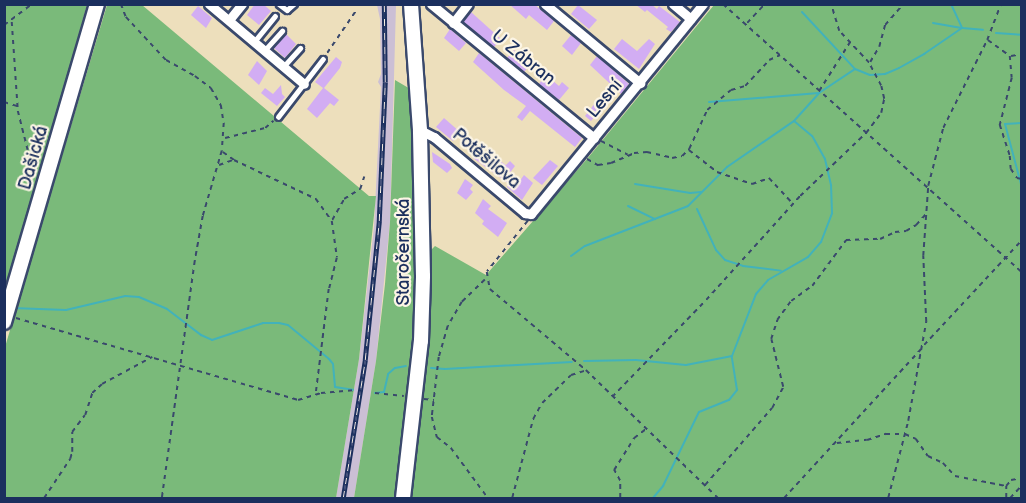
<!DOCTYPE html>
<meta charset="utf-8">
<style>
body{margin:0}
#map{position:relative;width:1026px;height:503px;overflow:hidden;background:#eddfbc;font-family:"Balsamiq Sans",sans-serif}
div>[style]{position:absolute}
.industrial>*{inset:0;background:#cbbfd5}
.forest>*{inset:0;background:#7aba7a}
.stream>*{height:2px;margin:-1px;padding:0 1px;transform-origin:1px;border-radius:1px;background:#42b2ba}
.building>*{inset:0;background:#d2adf3}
.path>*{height:1.5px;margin-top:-0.75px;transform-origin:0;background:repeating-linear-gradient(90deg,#3a496c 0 4.5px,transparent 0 9px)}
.roads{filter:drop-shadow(2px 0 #3a496c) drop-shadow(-2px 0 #3a496c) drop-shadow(0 2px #3a496c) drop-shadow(0 -2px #3a496c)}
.lane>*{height:4.5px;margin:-2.25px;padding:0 2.25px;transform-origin:2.25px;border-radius:2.25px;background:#fff}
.street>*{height:9px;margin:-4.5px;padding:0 4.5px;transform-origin:4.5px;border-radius:4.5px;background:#fff}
.secondary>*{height:14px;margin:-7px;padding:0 7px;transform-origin:7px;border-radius:7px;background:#fff}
.rail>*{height:4.5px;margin-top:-2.25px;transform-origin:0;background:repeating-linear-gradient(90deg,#fcf5e5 0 7px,#1b2f5e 0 14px);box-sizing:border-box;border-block:2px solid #1b2f5e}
span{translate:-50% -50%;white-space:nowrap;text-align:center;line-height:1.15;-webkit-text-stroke:4.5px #fcf5e5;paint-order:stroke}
.street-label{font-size:18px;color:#1b2f5e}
.frame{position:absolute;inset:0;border:6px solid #1b2f5e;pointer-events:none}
</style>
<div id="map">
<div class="industrial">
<div style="clip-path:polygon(377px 5px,396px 5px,390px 222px,376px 361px,354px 498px,336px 498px,359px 359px,374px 227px,381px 87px,378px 82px,381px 74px,380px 19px)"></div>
</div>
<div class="forest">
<div style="clip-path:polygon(5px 4px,87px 5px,5px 295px,4px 5px)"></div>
<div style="clip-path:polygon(107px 5px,142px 5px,369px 196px,376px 196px,359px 359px,336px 498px,5px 498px,5px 347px)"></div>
<div style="clip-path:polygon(714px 5px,1021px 5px,1021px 498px,409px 498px,428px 341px,430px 251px,435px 246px,486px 275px,587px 159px)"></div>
<div style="clip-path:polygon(395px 80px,412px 90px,416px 161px,415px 341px,397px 498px,354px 498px,376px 361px,385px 284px,390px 222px)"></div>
</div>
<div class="stream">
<div style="left:951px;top:4px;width:26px;rotate:65deg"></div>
<div style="left:802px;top:12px;width:78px;rotate:47.1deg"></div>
<div style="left:855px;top:69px;width:16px;rotate:22deg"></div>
<div style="left:870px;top:75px;width:15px;rotate:-4deg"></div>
<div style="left:885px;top:74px;width:15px;rotate:-23deg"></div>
<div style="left:899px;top:68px;width:29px;rotate:-29deg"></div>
<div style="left:924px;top:54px;width:46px;rotate:-34.4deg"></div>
<div style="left:962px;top:28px;width:21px;rotate:5deg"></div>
<div style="left:933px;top:23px;width:29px;rotate:10deg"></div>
<div style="left:996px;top:33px;width:26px;rotate:4deg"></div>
<div style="left:709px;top:102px;width:110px;rotate:-4.7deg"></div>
<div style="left:1022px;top:123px;width:17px;rotate:177deg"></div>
<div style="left:1005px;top:124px;width:66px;rotate:75.1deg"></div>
<div style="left:635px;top:184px;width:56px;rotate:9.3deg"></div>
<div style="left:690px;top:193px;width:11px;rotate:-5deg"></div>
<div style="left:628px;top:206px;width:30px;rotate:26deg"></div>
<div style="left:697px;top:209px;width:45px;rotate:65.1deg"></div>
<div style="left:716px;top:250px;width:13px;rotate:48deg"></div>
<div style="left:725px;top:260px;width:19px;rotate:18deg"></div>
<div style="left:743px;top:266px;width:38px;rotate:7deg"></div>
<div style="left:571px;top:256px;width:17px;rotate:-36deg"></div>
<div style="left:585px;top:246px;width:110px;rotate:-21.2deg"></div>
<div style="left:688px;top:206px;width:55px;rotate:-45deg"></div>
<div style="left:727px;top:167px;width:81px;rotate:-34.5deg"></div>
<div style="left:794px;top:121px;width:38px;rotate:-48deg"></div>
<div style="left:819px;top:93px;width:43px;rotate:-33.7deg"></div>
<div style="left:12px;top:308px;width:54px;rotate:2.1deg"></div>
<div style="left:66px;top:310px;width:61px;rotate:-13.3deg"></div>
<div style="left:125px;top:296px;width:14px;rotate:4deg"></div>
<div style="left:139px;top:297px;width:30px;rotate:23deg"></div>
<div style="left:167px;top:309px;width:43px;rotate:37.4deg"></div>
<div style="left:201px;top:335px;width:12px;rotate:24deg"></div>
<div style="left:212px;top:340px;width:54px;rotate:-18.4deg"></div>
<div style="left:263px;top:323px;width:16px"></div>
<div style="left:279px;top:323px;width:9px;rotate:13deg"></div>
<div style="left:288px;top:325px;width:53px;rotate:39.7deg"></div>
<div style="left:329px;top:359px;width:6px;rotate:51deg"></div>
<div style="left:333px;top:364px;width:23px;rotate:85deg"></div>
<div style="left:335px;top:387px;width:18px;rotate:9deg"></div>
<div style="left:584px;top:361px;width:52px;rotate:-1.1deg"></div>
<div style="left:636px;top:360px;width:50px;rotate:5.7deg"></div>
<div style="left:686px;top:365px;width:47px;rotate:-11.1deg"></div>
<div style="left:732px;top:356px;width:66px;rotate:-68.8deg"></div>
<div style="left:756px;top:294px;width:18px;rotate:-49deg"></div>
<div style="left:768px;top:280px;width:46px;rotate:-29.9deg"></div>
<div style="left:808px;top:257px;width:20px;rotate:-49deg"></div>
<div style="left:821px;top:242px;width:31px;rotate:-69deg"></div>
<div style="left:832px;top:213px;width:28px;rotate:-92deg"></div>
<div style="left:831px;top:185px;width:27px;rotate:-103deg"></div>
<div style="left:825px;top:159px;width:26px;rotate:-119deg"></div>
<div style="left:812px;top:136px;width:23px;rotate:-140deg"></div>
<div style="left:431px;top:368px;width:14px;rotate:4deg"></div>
<div style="left:445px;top:369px;width:127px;rotate:-3.2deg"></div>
<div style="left:375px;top:393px;width:9px;rotate:-6deg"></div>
<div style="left:384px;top:392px;width:18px;rotate:-77deg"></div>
<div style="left:388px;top:374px;width:9px;rotate:-41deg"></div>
<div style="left:395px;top:368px;width:11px;rotate:-10deg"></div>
<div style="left:653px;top:498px;width:16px;rotate:-50deg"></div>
<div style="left:663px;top:486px;width:82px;rotate:-64.1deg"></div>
<div style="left:699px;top:412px;width:32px;rotate:-22deg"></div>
<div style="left:729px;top:400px;width:13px;rotate:-51deg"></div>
<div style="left:737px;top:390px;width:33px;rotate:-99deg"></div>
</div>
<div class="building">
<div style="clip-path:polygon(255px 4px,263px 4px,271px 11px,259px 25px,247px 15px)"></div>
<div style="clip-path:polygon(509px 4px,534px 4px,554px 21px,547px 30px,529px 15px,526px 19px)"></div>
<div style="clip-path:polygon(635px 4px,651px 4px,657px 9px,659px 6px,680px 22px,671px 32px,666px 29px,668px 27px,647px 10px,645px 12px)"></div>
<div style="clip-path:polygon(578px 5px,597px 20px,589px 29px,571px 14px)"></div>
<div style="clip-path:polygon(198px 6px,212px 18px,206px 28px,191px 15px)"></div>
<div style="clip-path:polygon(471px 12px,501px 39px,494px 47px,463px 22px)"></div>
<div style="clip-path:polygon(450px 29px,466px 43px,459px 51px,444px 38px)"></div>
<div style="clip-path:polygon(286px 34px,296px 44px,285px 58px,274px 48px)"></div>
<div style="clip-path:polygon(571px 35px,581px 43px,572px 55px,562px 46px)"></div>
<div style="clip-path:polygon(622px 39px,637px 51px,649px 39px,655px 44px,639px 69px,614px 49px)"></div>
<div style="clip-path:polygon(514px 50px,531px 64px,524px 72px,507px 58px)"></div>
<div style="clip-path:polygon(479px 53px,582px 138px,575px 147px,530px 111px,522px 121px,517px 117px,526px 106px,504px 90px,473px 62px)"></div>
<div style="clip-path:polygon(597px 56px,629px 84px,621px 94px,590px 65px)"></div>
<div style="clip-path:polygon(336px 57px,342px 62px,340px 68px,324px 88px,339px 100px,334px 106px,330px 103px,317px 118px,307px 109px,323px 88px,315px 82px)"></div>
<div style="clip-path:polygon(257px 61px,267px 71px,259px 85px,248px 75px)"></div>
<div style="clip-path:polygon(546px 75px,559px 86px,562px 82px,569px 88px,559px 100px,539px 84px)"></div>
<div style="clip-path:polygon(281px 85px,282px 94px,285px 97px,277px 106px,261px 93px,265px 88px,273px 94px)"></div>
<div style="clip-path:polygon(599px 98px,606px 103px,591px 121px,585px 116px)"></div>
<div style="clip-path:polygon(444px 118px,460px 132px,453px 141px,436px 127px)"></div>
<div style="clip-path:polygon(479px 147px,506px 165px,510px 161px,515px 166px,509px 174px,519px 182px,524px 175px,533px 183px,522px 200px,507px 187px,509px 184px,473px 158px)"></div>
<div style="clip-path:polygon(432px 152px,450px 164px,452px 168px,447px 173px,433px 162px)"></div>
<div style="clip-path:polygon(550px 160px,558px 166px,542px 185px,533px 178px)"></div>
<div style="clip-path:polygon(465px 179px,473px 185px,470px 189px,473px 192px,466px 200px,457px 193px)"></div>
<div style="clip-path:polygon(483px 199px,491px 206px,488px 209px,507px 223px,498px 237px,482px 224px,484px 221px,475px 213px)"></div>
</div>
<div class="path">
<div style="left:121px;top:4px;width:14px;rotate:69deg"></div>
<div style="left:126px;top:17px;width:59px;rotate:47.1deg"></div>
<div style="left:166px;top:60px;width:33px;rotate:29deg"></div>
<div style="left:195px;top:76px;width:20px;rotate:37deg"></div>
<div style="left:211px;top:88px;width:20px;rotate:60deg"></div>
<div style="left:221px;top:105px;width:18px;rotate:81deg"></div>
<div style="left:224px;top:123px;width:28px;rotate:94deg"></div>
<div style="left:222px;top:151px;width:68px;rotate:106.3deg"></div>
<div style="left:203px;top:216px;width:46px;rotate:100.1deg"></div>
<div style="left:195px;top:261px;width:239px;rotate:97.9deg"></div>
<div style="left:723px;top:4px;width:402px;rotate:41.9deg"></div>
<div style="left:12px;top:22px;width:89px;rotate:86.1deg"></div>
<div style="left:18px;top:111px;width:69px;rotate:75.8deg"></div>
<div style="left:747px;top:23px;width:26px;rotate:-47deg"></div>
<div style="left:4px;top:25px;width:35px;rotate:-37deg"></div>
<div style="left:988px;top:40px;width:27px;rotate:36deg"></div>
<div style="left:1010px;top:56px;width:22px;rotate:85deg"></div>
<div style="left:1012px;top:78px;width:49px;rotate:104.3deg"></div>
<div style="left:1000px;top:125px;width:33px;rotate:72deg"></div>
<div style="left:1010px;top:156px;width:13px;rotate:86deg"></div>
<div style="left:1011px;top:169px;width:11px;rotate:56deg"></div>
<div style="left:1017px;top:178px;width:5px;rotate:11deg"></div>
<div style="left:327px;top:53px;width:50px;rotate:-55.7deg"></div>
<div style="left:1011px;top:56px;width:11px;rotate:-10deg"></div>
<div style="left:870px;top:62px;width:17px;rotate:-59deg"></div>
<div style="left:879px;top:47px;width:23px;rotate:-75deg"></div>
<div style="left:885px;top:25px;width:28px;rotate:-49deg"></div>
<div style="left:819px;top:91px;width:58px;rotate:-57.7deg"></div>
<div style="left:4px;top:102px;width:14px;rotate:17deg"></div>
<div style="left:225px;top:138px;width:41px;rotate:-14deg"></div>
<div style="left:265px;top:128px;width:11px;rotate:-41deg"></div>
<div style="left:601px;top:141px;width:30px;rotate:27deg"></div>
<div style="left:689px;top:150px;width:36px;rotate:38deg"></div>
<div style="left:717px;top:172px;width:37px;rotate:19deg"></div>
<div style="left:752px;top:184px;width:18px;rotate:-19deg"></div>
<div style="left:769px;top:178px;width:35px;rotate:47deg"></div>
<div style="left:223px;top:152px;width:14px;rotate:36deg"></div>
<div style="left:234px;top:160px;width:91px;rotate:25.4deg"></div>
<div style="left:316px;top:199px;width:27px;rotate:54deg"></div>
<div style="left:332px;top:221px;width:37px;rotate:82deg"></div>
<div style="left:337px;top:258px;width:32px;rotate:104deg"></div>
<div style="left:329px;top:289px;width:106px;rotate:97.1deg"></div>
<div style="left:587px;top:159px;width:13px;rotate:29deg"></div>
<div style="left:598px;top:165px;width:13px;rotate:-9deg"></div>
<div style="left:611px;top:163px;width:25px;rotate:-23deg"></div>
<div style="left:634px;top:153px;width:13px;rotate:-4deg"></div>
<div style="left:647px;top:152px;width:26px;rotate:13deg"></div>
<div style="left:672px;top:158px;width:10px;rotate:-11deg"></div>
<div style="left:682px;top:156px;width:10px;rotate:-45deg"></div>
<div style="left:689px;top:149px;width:43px;rotate:-65.2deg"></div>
<div style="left:707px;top:110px;width:31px;rotate:-40deg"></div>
<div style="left:731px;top:90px;width:15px;rotate:-16deg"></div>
<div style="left:745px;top:86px;width:35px;rotate:-47deg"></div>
<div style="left:769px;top:60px;width:12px;rotate:-24deg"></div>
<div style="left:219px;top:165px;width:15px;rotate:-20deg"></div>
<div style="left:332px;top:220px;width:24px;rotate:-60deg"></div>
<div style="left:344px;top:199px;width:19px;rotate:-32deg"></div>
<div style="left:360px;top:189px;width:13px;rotate:-72deg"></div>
<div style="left:528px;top:221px;width:65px;rotate:128.8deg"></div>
<div style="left:487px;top:272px;width:17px;rotate:80deg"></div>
<div style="left:490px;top:289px;width:126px;rotate:40.2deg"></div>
<div style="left:586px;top:370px;width:184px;rotate:44.1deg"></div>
<div style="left:485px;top:280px;width:32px;rotate:136deg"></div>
<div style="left:462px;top:302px;width:28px;rotate:120deg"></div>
<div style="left:448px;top:326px;width:32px;rotate:106deg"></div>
<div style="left:439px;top:357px;width:60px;rotate:96.7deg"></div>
<div style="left:432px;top:417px;width:21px;rotate:76deg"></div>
<div style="left:437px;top:437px;width:18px;rotate:38deg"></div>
<div style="left:451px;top:448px;width:62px;rotate:53.5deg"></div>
<div style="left:16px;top:318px;width:294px;rotate:16.2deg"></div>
<div style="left:298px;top:400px;width:24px;rotate:-17deg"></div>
<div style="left:321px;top:393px;width:32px;rotate:-5deg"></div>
<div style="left:924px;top:345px;width:144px;rotate:-47deg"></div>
<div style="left:375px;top:393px;width:29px;rotate:6deg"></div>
<div style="left:612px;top:397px;width:135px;rotate:-45.9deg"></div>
<div style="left:706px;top:300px;width:140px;rotate:-47.9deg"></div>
<div style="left:800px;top:196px;width:91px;rotate:-43.7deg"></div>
<div style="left:866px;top:133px;width:25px;rotate:-53deg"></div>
<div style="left:881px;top:113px;width:14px;rotate:-78deg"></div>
<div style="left:884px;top:99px;width:13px;rotate:-103deg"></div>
<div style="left:881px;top:86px;width:26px;rotate:-118deg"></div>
<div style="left:869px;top:63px;width:44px;rotate:-133.2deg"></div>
<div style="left:839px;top:31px;width:28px;rotate:-107deg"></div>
<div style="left:424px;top:399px;width:10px;rotate:6deg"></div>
<div style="left:837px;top:443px;width:30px;rotate:-6deg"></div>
<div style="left:867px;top:440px;width:20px;rotate:-18deg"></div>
<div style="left:886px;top:434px;width:19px"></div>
<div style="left:905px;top:434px;width:12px;rotate:24deg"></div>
<div style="left:916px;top:439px;width:21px;rotate:55deg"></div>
<div style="left:928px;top:456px;width:17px;rotate:25deg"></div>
<div style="left:943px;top:463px;width:18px;rotate:47deg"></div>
<div style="left:955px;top:476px;width:52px;rotate:11.1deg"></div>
<div style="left:705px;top:485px;width:102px;rotate:-49deg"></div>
<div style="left:772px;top:408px;width:24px;rotate:-62deg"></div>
<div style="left:783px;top:387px;width:49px;rotate:-104deg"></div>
<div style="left:771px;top:339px;width:20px;rotate:-72deg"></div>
<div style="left:777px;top:320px;width:24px;rotate:-54deg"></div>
<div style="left:791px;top:301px;width:26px;rotate:-36deg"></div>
<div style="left:812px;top:286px;width:57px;rotate:-53.5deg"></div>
<div style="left:846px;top:240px;width:34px;rotate:-2deg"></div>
<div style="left:880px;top:239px;width:17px;rotate:-25deg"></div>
<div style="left:895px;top:232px;width:11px;rotate:-5deg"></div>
<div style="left:906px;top:231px;width:12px;rotate:-31deg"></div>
<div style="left:916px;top:225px;width:15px;rotate:-48deg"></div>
<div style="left:44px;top:498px;width:47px;rotate:-56.3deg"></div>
<div style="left:70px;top:459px;width:7px;rotate:-74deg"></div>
<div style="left:72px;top:452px;width:20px;rotate:-90deg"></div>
<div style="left:72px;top:432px;width:21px;rotate:-53deg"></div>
<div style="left:85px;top:415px;width:23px;rotate:-72deg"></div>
<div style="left:92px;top:393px;width:13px;rotate:-42deg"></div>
<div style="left:102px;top:384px;width:57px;rotate:-28.4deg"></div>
<div style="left:512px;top:498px;width:82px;rotate:-75.1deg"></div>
<div style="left:533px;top:419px;width:18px;rotate:-61deg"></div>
<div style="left:542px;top:403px;width:40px;rotate:-44deg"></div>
<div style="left:571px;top:375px;width:14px;rotate:-17deg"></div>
<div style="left:620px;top:498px;width:17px;rotate:-90deg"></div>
<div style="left:620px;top:481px;width:13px;rotate:-119deg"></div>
<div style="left:614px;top:470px;width:38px;rotate:-58deg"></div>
<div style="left:634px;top:438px;width:15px;rotate:-37deg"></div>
<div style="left:784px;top:498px;width:202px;rotate:-47.4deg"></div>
<div style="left:888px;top:498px;width:80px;rotate:-75.4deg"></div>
<div style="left:908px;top:421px;width:101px;rotate:-79.7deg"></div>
<div style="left:926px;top:322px;width:66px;rotate:-92.6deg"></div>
<div style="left:923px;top:256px;width:70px;rotate:-85.9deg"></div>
<div style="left:928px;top:186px;width:60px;rotate:-75.5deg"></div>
<div style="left:943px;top:128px;width:98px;rotate:-63.4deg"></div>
<div style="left:987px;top:40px;width:39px;rotate:-69deg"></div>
<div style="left:1006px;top:498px;width:12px;rotate:-90deg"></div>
<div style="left:1006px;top:486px;width:8px;rotate:-50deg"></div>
<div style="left:1011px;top:480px;width:11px;rotate:-10deg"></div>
<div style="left:1010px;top:498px;width:18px;rotate:-47deg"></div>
</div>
<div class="roads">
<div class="lane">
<div style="left:279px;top:4px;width:10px;rotate:37deg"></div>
<div style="left:287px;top:10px;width:9px;rotate:-41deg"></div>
<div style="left:254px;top:42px;width:33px;rotate:-51deg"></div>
<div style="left:264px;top:51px;width:27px;rotate:-48deg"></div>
<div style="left:284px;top:66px;width:24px;rotate:-48deg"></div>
<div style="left:278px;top:117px;width:73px;rotate:-52.2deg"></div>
</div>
<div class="street">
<div style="left:209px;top:4px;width:124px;rotate:40.1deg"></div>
<div style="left:431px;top:4px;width:211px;rotate:39.4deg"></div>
<div style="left:545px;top:4px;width:124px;rotate:39.7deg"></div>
<div style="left:673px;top:4px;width:23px;rotate:40deg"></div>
<div style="left:229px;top:20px;width:21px;rotate:-51deg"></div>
<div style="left:453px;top:23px;width:24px;rotate:-52deg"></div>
<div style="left:420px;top:130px;width:16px;rotate:27deg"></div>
<div style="left:434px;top:137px;width:119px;rotate:39.9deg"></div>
<div style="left:525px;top:213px;width:6px;rotate:9deg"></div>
<div style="left:531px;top:214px;width:271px;rotate:-50.7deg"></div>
</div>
<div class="secondary">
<div style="left:4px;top:322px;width:331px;rotate:-73.7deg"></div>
<div style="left:403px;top:498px;width:158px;rotate:-83.5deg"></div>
<div style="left:421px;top:341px;width:65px;rotate:-88.2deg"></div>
<div style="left:423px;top:276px;width:146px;rotate:-91.2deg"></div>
<div style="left:420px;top:130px;width:126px;rotate:-94.1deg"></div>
</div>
</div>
<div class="rail">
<div style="left:343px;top:498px;width:140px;rotate:-80.9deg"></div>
<div style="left:365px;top:360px;width:140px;rotate:-84.2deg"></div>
<div style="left:379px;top:221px;width:139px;rotate:-87.5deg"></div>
<div style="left:385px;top:82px;width:78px;rotate:-90.7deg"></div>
</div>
<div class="street-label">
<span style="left:523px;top:58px;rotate:39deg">U Zábran</span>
<span style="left:605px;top:99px;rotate:-50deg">Lesní</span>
<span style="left:34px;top:158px;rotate:-74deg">Dašická</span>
<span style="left:486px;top:159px;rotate:40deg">Potěšilova</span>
<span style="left:404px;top:252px;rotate:-90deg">Staročernská</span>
</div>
<div class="frame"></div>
</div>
